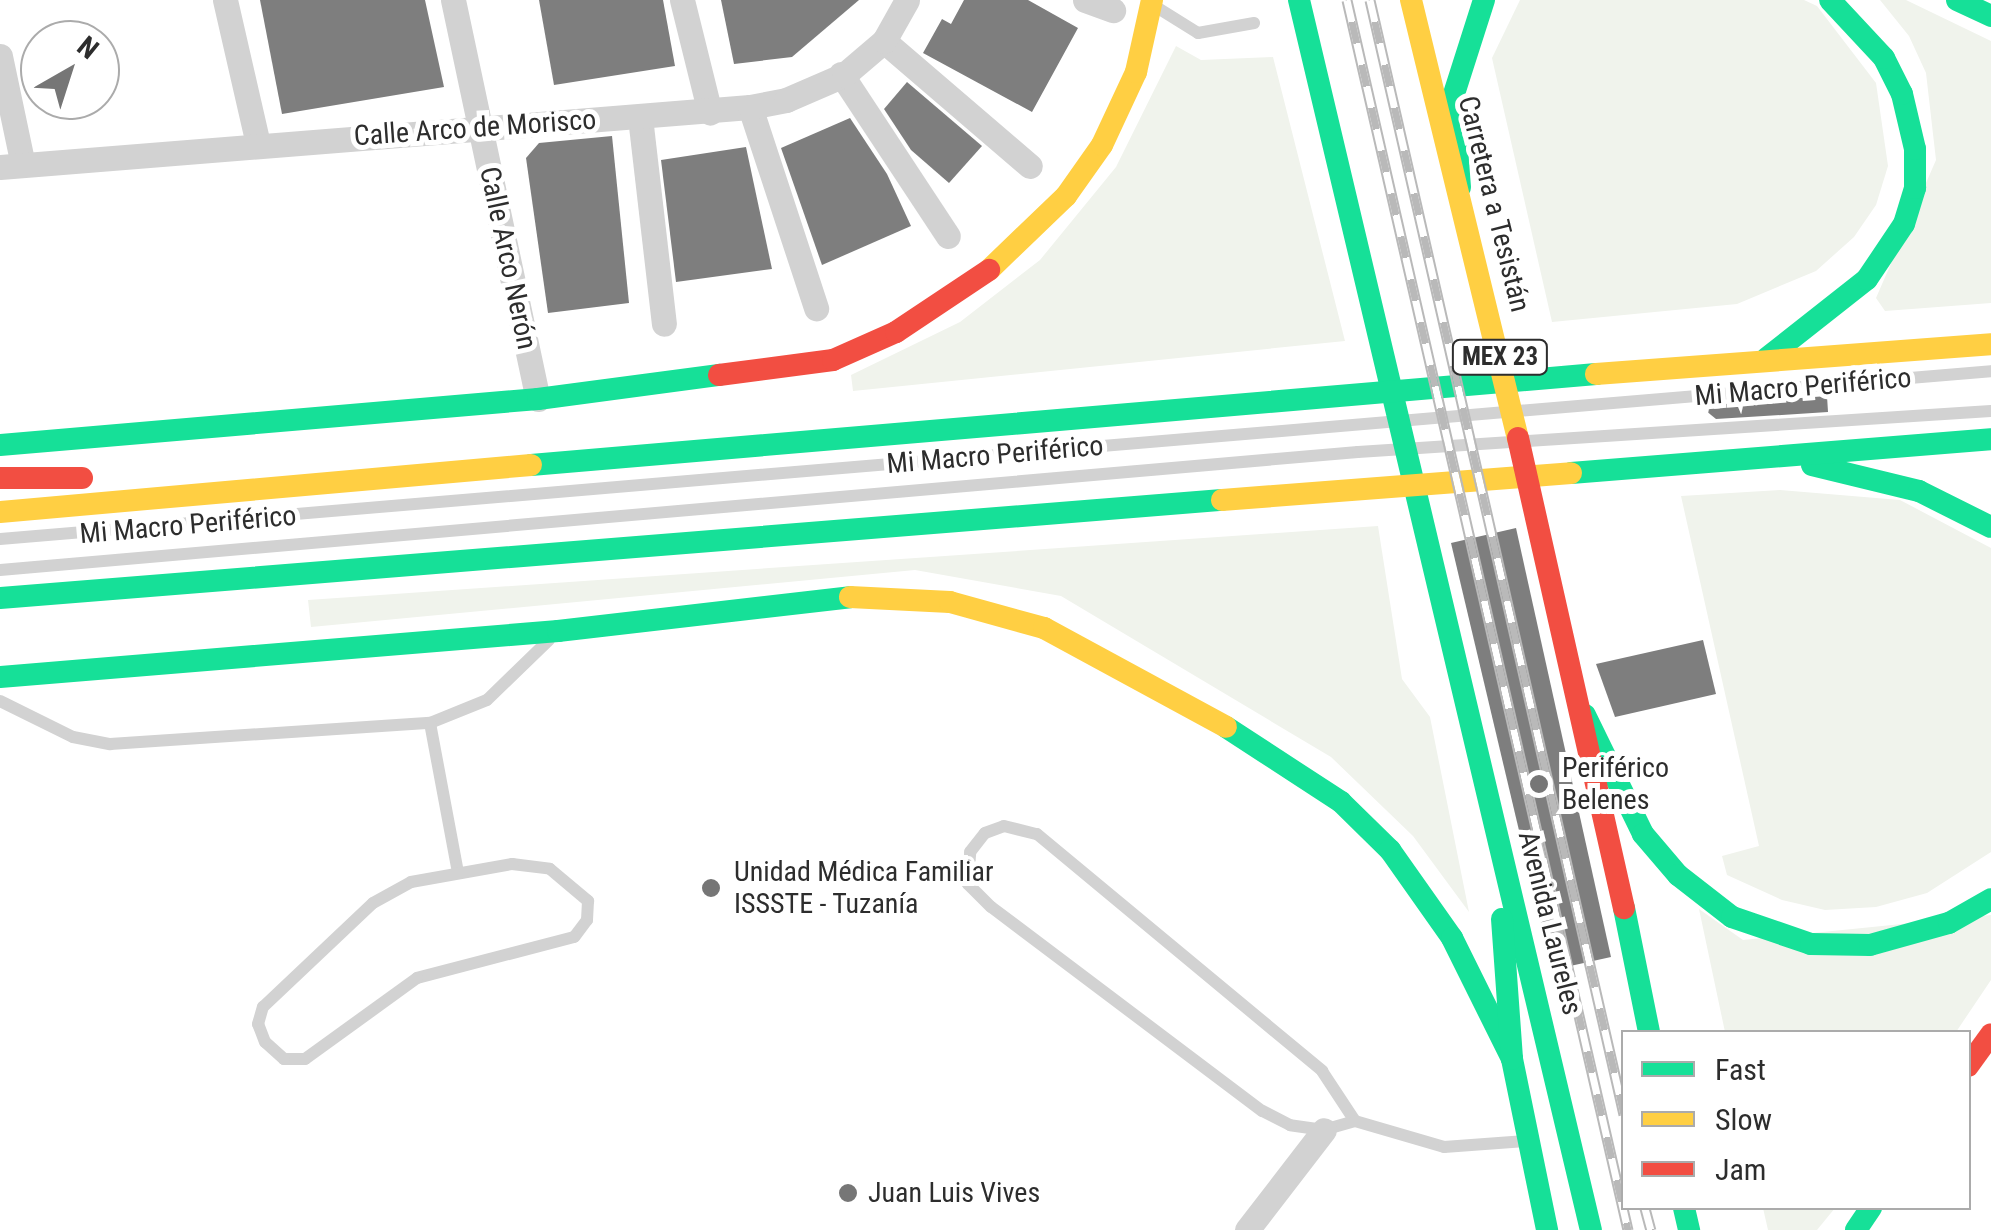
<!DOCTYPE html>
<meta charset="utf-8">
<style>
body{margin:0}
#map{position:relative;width:1991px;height:1230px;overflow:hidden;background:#fff;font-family:"Roboto Condensed",sans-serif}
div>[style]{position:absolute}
.green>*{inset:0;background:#f0f3ec}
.building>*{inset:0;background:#7e7e7e}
.lane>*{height:12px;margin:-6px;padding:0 6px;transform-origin:6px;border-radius:6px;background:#d2d2d2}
.street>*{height:25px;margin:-12.5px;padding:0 12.5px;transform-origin:12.5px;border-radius:12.5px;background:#d2d2d2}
.fast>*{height:22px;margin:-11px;padding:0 11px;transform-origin:11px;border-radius:11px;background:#16e098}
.slow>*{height:22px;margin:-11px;padding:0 11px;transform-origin:11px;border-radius:11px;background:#ffcf43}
.jam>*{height:22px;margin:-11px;padding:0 11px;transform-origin:11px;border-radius:11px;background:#f24e42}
.rail>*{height:11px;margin-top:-5.5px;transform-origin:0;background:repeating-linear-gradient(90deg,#fff 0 22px,#b9b9b9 0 44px);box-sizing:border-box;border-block:2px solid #b9b9b9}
.dots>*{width:28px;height:28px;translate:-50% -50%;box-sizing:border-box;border:5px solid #fff;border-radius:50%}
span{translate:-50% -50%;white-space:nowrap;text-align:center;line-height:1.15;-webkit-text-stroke:10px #fff;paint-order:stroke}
.shield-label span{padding:2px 8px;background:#fff;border:2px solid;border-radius:8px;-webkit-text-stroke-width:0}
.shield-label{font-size:25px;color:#2d2d2d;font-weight:700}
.street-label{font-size:28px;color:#2d2d2d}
.poi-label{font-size:28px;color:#2d2d2d}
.left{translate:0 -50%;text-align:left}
.legend{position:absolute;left:1621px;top:1030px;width:350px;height:180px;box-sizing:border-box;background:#fff;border:2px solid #ababab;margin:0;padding:12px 18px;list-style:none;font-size:30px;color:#2d2d2d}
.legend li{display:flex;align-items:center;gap:20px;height:50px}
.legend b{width:50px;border:2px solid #ababab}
.north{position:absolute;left:20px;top:20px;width:100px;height:100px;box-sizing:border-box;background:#fff;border:2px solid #ababab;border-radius:50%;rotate:39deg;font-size:28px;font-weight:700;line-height:40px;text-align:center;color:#2d2d2d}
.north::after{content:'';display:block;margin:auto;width:35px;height:45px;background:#767676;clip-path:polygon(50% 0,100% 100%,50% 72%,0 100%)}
</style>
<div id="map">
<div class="green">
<div style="clip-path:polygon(1520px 0,1804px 0,1817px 6px,1876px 83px,1888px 166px,1876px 205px,1854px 237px,1816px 271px,1737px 304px,1552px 322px,1492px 58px)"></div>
<div style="clip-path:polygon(1880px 0,1906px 0,1991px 41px,1991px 303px,1885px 311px,1876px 298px,1936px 160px,1926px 73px,1909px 36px)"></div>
<div style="clip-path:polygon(1176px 46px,1201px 60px,1273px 57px,1345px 341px,853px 391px,851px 375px,960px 322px,1040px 260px,1116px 167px)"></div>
<div style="clip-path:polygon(1780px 490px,1900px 500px,1991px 548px,1991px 852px,1927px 893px,1876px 907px,1825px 910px,1782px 900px,1727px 875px,1722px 856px,1759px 846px,1681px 496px)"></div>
<div style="clip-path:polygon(1378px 526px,1402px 679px,1430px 717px,1469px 912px,1413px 836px,1331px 757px,1061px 596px,915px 570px,311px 627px,308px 600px)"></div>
<div style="clip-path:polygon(1699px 909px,1743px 940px,1991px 915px,1991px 980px,1956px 1032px,1725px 1032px)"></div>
<div style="clip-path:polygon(1763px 1208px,1835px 1208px,1817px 1230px,1768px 1230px)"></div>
</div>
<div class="building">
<div style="clip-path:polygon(260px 0,425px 0,444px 87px,282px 114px)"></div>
<div style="clip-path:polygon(539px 0,663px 0,675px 66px,554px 85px)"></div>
<div style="clip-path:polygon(721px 0,859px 0,792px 57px,734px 64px)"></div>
<div style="clip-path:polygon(964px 0,1028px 0,1078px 28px,1032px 112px,923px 53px,942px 19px,951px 24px)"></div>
<div style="clip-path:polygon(907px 82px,982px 146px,949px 183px,911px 150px,884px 109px)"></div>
<div style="clip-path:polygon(850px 118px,887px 174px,911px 226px,822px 265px,781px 148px)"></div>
<div style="clip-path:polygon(612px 136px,629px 303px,548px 313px,526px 158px,539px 143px)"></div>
<div style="clip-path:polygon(746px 147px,772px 269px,676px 282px,661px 160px)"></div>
<div style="clip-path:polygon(1827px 396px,1828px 412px,1716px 419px,1700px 406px)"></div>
<div style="clip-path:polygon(1516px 528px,1611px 957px,1552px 970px,1451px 543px)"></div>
<div style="clip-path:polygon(1703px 640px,1716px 694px,1615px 717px,1596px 664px)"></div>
</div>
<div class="lane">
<div style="left:1153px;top:5px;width:53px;rotate:31.9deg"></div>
<div style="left:1198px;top:33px;width:57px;rotate:-10.1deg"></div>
<div style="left:0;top:539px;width:1998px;rotate:-4.82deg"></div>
<div style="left:0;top:570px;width:1363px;rotate:-4.97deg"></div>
<div style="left:1358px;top:452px;width:634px;rotate:-3.71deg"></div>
<div style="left:0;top:701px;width:81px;rotate:26.3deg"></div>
<div style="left:73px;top:737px;width:38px;rotate:11deg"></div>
<div style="left:110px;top:744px;width:321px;rotate:-3.8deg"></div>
<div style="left:430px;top:723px;width:61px;rotate:-22deg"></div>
<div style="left:487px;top:700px;width:86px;rotate:-44.1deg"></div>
<div style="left:430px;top:723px;width:152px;rotate:79.4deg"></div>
<div style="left:512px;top:864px;width:38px;rotate:7deg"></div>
<div style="left:550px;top:869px;width:50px;rotate:40.1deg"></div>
<div style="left:588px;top:901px;width:19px;rotate:93deg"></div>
<div style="left:587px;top:920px;width:21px;rotate:127deg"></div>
<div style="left:574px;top:937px;width:162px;rotate:165.4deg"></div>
<div style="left:417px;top:978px;width:138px;rotate:144.1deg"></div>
<div style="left:305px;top:1059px;width:21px;rotate:180deg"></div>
<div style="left:284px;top:1059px;width:25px;rotate:-138deg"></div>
<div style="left:265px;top:1042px;width:19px;rotate:-111deg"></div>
<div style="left:258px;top:1024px;width:18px;rotate:-74deg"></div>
<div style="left:263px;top:1007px;width:151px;rotate:-43.4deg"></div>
<div style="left:373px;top:903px;width:43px;rotate:-28.9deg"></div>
<div style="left:411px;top:882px;width:103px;rotate:-10.1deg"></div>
<div style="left:1355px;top:1121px;width:32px;rotate:164deg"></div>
<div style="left:1324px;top:1130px;width:34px;rotate:-172deg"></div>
<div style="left:1290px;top:1125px;width:31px;rotate:-153deg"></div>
<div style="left:1262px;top:1111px;width:339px;rotate:-143deg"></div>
<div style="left:991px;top:907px;width:33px;rotate:-135deg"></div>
<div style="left:968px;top:884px;width:32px;rotate:-86deg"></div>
<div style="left:970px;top:852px;width:24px;rotate:-52deg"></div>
<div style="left:985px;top:833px;width:20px;rotate:-20deg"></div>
<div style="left:1004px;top:826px;width:34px;rotate:14deg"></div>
<div style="left:1037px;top:834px;width:371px;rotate:39.7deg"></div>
<div style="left:1322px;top:1071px;width:60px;rotate:56.6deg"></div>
<div style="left:1355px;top:1121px;width:93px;rotate:16.3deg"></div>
<div style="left:1444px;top:1147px;width:82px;rotate:-4.2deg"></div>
</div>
<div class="street">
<div style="left:225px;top:0;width:148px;rotate:77.1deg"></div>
<div style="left:453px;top:0;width:408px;rotate:78deg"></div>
<div style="left:682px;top:0;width:116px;rotate:76.1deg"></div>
<div style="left:1085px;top:0;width:30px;rotate:20deg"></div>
<div style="left:884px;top:41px;width:192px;rotate:40.6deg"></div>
<div style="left:0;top:56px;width:111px;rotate:78.1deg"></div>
<div style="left:841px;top:74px;width:194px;rotate:56.6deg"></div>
<div style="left:750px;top:107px;width:212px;rotate:71.8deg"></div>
<div style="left:640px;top:117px;width:208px;rotate:83.4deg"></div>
<div style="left:0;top:167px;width:752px;rotate:-4.57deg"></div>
<div style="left:750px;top:107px;width:37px;rotate:-11deg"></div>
<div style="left:786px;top:100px;width:63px;rotate:-23.3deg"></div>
<div style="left:844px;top:75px;width:52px;rotate:-40.4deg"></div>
<div style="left:884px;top:41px;width:47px;rotate:-60.7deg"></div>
<div style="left:1247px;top:1230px;width:126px;rotate:-52.4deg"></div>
</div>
<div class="fast">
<div style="left:1299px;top:0;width:1264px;rotate:76.65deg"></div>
<div style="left:1957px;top:0;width:38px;rotate:25deg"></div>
<div style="left:1460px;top:187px;width:90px;rotate:-94.4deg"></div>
<div style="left:1453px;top:97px;width:102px;rotate:-72.3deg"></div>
<div style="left:1767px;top:358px;width:127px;rotate:-38.3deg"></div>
<div style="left:1867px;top:279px;width:66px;rotate:-56.1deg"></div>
<div style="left:1904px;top:224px;width:38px;rotate:-73deg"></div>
<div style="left:1915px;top:188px;width:39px;rotate:-90deg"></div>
<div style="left:1915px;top:149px;width:57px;rotate:-103.3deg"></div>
<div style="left:1902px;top:94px;width:40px;rotate:-116.6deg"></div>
<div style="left:1884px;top:58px;width:79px;rotate:-133deg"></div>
<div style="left:0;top:445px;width:540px;rotate:-4.89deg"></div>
<div style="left:538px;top:399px;width:183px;rotate:-7.6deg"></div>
<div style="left:531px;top:465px;width:1069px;rotate:-4.88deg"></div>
<div style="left:1812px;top:465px;width:110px;rotate:13.7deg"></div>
<div style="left:1919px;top:491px;width:80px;rotate:26.6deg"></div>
<div style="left:1571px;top:473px;width:421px;rotate:-4.6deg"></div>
<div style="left:0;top:598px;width:1226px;rotate:-4.59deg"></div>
<div style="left:0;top:677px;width:560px;rotate:-4.71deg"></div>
<div style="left:558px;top:631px;width:294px;rotate:-6.6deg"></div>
<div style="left:1585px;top:715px;width:132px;rotate:64deg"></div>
<div style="left:1643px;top:834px;width:54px;rotate:49.5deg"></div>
<div style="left:1678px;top:875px;width:68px;rotate:37.9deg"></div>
<div style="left:1732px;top:917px;width:83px;rotate:18.9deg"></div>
<div style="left:1811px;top:944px;width:59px;rotate:1deg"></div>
<div style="left:1870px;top:945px;width:82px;rotate:-15.6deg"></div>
<div style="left:1949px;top:923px;width:48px;rotate:-29.7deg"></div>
<div style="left:1226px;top:727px;width:137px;rotate:33.1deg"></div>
<div style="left:1341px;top:802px;width:69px;rotate:44.4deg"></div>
<div style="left:1390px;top:850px;width:108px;rotate:54.8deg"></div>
<div style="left:1452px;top:938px;width:135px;rotate:63.6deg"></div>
<div style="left:1512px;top:1059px;width:175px;rotate:78.4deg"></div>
<div style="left:1624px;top:908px;width:126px;rotate:78.6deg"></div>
<div style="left:1502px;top:919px;width:140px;rotate:85.9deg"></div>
<div style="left:1684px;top:1208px;width:23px;rotate:77deg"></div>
<div style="left:1856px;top:1230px;width:27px;rotate:-56deg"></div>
</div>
<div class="slow">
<div style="left:1411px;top:0;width:451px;rotate:76.3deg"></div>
<div style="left:989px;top:270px;width:107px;rotate:-43.9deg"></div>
<div style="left:1066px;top:196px;width:62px;rotate:-54.8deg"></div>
<div style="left:1102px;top:145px;width:81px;rotate:-65deg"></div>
<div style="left:1136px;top:72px;width:74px;rotate:-77.5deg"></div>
<div style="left:1596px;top:374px;width:396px;rotate:-4.3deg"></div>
<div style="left:1222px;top:500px;width:350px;rotate:-4.4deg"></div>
<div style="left:0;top:512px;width:533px;rotate:-5.06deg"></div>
<div style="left:850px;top:597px;width:100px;rotate:2.9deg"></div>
<div style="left:950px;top:602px;width:98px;rotate:15.5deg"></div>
<div style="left:1044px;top:628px;width:207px;rotate:28.5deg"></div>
</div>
<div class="jam">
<div style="left:719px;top:375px;width:115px;rotate:-7.5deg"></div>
<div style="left:833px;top:360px;width:69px;rotate:-24deg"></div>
<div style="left:896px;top:332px;width:112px;rotate:-33.7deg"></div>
<div style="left:1518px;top:438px;width:482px;rotate:77.3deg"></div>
<div style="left:0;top:478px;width:82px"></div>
<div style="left:1968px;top:1066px;width:39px;rotate:-54deg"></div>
</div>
<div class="rail">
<div style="left:1347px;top:0;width:1262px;rotate:77.13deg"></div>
<div style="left:1370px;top:0;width:1143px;rotate:77.16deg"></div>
<div style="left:1645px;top:1208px;width:23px;rotate:75deg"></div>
</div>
<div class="dots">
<div style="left:1539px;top:784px;background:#767676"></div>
<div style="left:711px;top:888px;background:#767676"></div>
<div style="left:848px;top:1193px;background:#767676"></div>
</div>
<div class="shield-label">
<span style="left:1500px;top:357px">MEX 23</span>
</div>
<div class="street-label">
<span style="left:475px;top:128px;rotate:-4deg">Calle Arco de Morisco</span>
<span style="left:1494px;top:204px;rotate:76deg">Carretera a Tesistán</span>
<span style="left:508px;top:258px;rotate:78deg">Calle Arco Nerón</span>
<span style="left:1803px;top:387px;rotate:-5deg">Mi Macro Periférico</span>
<span style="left:995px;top:455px;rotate:-5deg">Mi Macro Periférico</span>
<span style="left:188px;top:525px;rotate:-5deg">Mi Macro Periférico</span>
<span style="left:1550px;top:923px;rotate:76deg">Avenida Laureles</span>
</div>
<div class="poi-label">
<span class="left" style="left:1562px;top:784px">Periférico<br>Belenes</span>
<span class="left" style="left:734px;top:888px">Unidad Médica Familiar<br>ISSSTE - Tuzanía</span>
<span class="left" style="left:868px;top:1193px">Juan Luis Vives</span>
</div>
<ul class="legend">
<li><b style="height:12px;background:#16e098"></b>Fast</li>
<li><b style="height:12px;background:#ffcf43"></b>Slow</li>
<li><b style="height:12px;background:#f24e42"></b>Jam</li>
</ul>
<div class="north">N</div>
</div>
